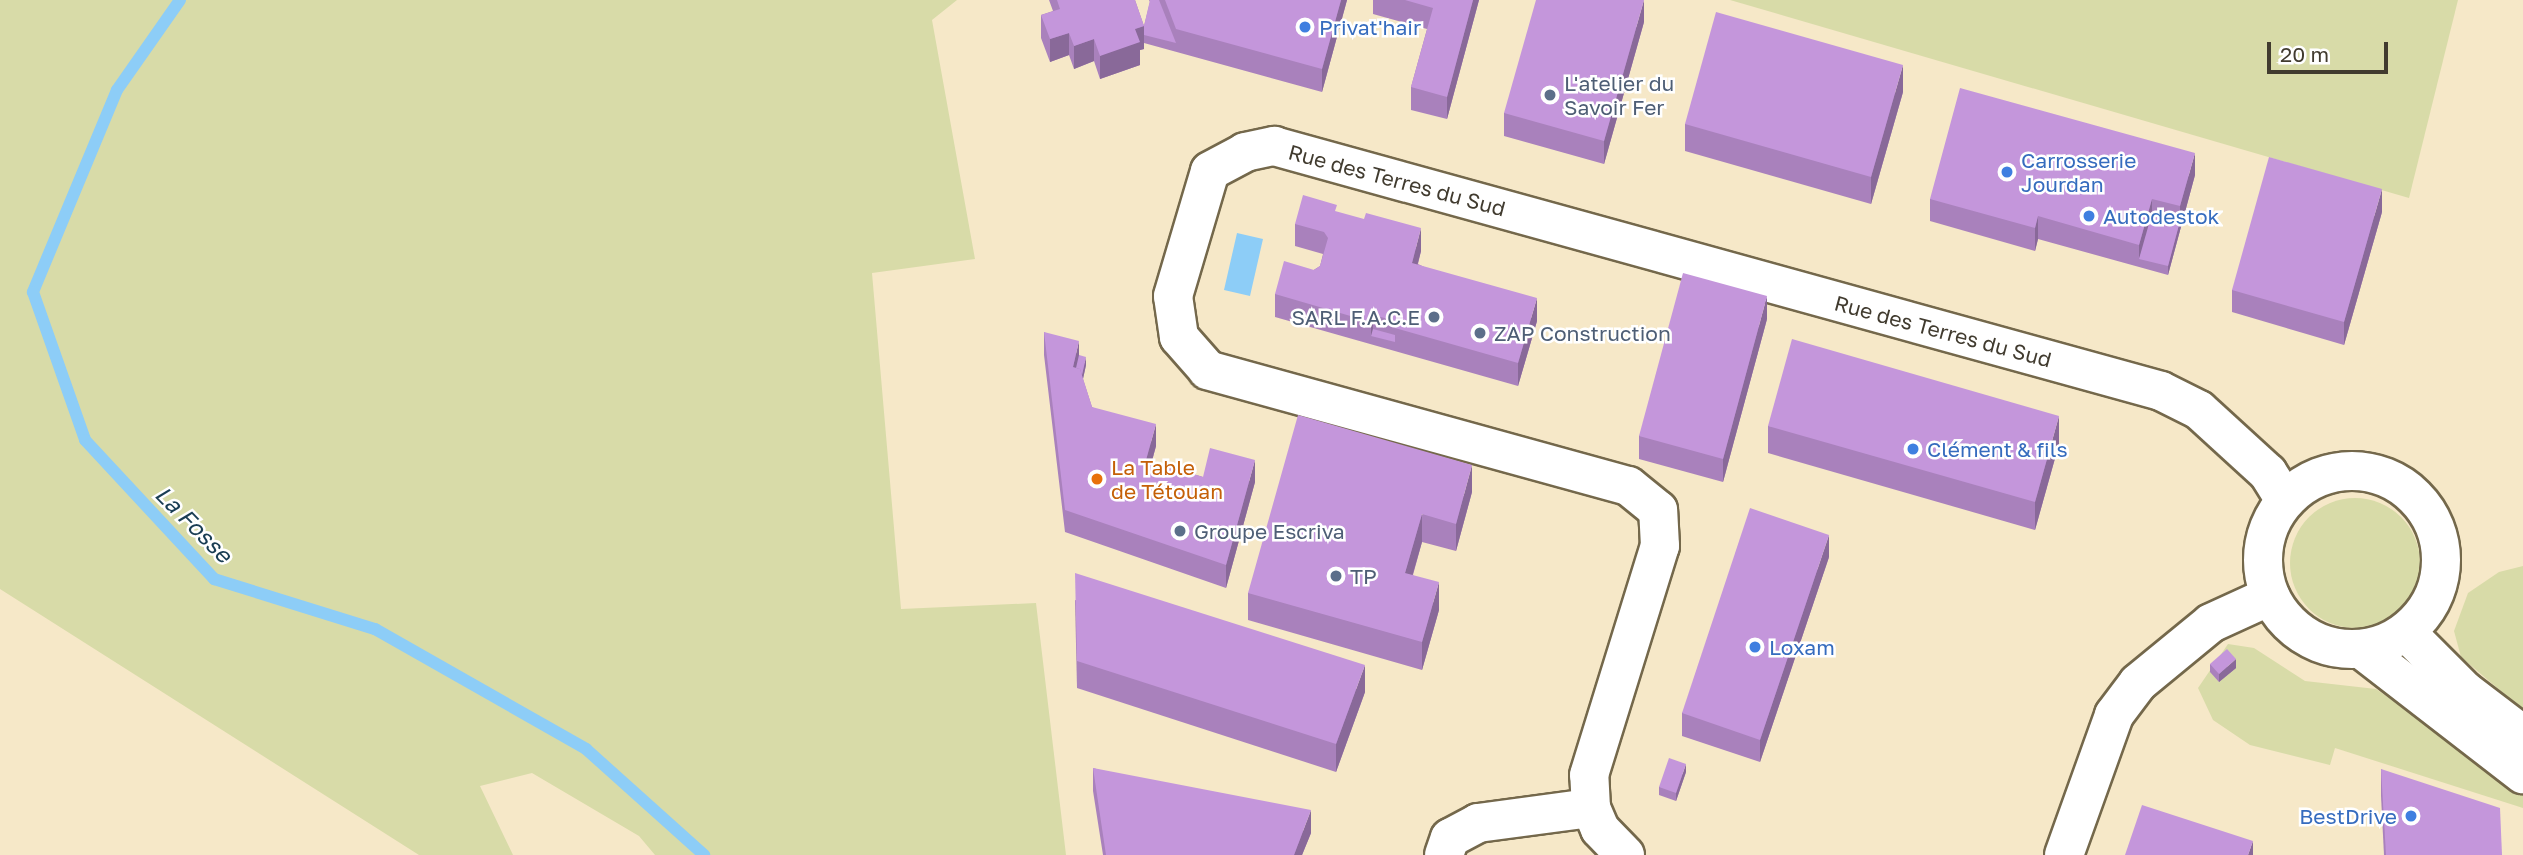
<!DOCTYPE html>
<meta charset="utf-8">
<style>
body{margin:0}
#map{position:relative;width:2523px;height:855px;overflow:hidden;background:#f6e8c8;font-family:"Golos Text",sans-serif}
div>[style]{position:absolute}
.green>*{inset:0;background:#d8dba8}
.round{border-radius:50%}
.water>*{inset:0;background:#8dcdf7}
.stream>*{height:12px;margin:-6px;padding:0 6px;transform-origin:6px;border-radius:6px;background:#8dcdf7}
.roads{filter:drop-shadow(2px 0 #74684b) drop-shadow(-2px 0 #74684b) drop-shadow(0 2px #74684b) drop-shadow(0 -2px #74684b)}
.minor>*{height:38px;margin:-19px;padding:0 19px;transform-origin:19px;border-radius:19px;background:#fff}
.minor>.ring{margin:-19px;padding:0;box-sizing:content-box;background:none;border:38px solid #fff;border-radius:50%}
.wall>*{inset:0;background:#a981bc}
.shaded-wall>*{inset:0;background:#896999}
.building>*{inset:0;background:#c496db}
.dots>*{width:19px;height:19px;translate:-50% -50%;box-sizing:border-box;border:4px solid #fff;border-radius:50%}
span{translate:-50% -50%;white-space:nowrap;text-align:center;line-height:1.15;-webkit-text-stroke:5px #fff;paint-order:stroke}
.shop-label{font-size:21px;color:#366cbe}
.left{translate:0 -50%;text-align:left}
.right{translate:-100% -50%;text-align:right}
.service-label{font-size:21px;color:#4e5e75}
.street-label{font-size:21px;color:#413b2f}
.food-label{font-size:21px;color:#c56008}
.water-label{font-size:23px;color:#193d53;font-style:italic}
.scale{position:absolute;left:2267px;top:42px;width:121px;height:32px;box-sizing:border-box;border:4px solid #413b2f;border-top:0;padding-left:9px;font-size:21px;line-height:24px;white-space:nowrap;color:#413b2f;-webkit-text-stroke:5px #fff;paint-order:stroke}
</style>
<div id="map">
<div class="green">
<div style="clip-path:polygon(0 0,957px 0,932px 20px,975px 259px,872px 273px,901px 609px,1036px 603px,1066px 855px,655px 855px,639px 836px,532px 773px,480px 786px,513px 855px,419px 855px,0 589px)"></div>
<div style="clip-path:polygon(1730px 0,2458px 0,2409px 198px)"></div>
<div class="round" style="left:2290px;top:498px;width:130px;height:130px"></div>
<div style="clip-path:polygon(2523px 566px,2523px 710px,2461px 657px,2454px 631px,2468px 593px,2499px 572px)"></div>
<div style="clip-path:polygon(2228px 644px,2254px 648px,2305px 681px,2376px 689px,2523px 791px,2523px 808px,2335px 748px,2330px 765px,2250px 745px,2213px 720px,2198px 688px)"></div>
</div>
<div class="water">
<div style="clip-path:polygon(1237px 233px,1263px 239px,1250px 296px,1224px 290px)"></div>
</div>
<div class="stream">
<div style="left:180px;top:0;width:110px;rotate:125deg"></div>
<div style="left:117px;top:90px;width:219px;rotate:112.6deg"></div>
<div style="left:33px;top:292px;width:157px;rotate:70.6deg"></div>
<div style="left:85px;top:440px;width:190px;rotate:47.1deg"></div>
<div style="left:214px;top:579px;width:169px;rotate:17.3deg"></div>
<div style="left:375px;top:629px;width:243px;rotate:29.6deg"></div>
<div style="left:586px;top:749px;width:159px;rotate:41.9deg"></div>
</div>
<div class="roads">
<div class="minor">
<div class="ring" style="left:2263px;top:471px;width:140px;height:140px"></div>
<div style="left:2406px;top:632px;width:83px;rotate:45deg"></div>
<div style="left:2465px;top:691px;width:73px;rotate:37.2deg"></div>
<div style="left:2361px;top:649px;width:205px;rotate:37.7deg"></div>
<div style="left:1444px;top:855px;width:18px;rotate:-71deg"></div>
<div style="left:1450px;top:838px;width:32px;rotate:-28deg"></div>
<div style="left:1478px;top:823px;width:114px;rotate:-7.6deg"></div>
<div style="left:1625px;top:855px;width:36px;rotate:-134deg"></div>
<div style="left:1600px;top:829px;width:23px;rotate:-113deg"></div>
<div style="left:1591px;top:808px;width:33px;rotate:-93deg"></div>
<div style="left:1589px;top:775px;width:240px;rotate:-72.8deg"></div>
<div style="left:1660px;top:546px;width:36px;rotate:-93deg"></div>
<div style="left:1658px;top:510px;width:38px;rotate:-141deg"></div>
<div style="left:1628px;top:486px;width:436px;rotate:-164.6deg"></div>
<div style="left:1208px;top:370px;width:44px;rotate:-131.3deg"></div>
<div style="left:1179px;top:337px;width:41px;rotate:-98.3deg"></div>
<div style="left:1173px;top:296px;width:130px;rotate:-73.5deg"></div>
<div style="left:1210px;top:171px;width:40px;rotate:-28deg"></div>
<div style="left:1245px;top:152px;width:30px;rotate:-12deg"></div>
<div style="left:1274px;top:146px;width:920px;rotate:15.44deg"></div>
<div style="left:2161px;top:391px;width:42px;rotate:26.6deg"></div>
<div style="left:2199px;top:410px;width:93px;rotate:42.4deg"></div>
<div style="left:2268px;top:473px;width:32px;rotate:58deg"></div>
<div style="left:2064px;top:855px;width:149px;rotate:-70.3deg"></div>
<div style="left:2114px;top:715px;width:40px;rotate:-53deg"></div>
<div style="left:2138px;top:683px;width:94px;rotate:-39.4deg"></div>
<div style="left:2211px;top:623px;width:65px;rotate:-24.6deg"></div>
</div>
</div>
<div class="wall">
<div style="clip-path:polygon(1049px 0,1135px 0,1144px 26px,1150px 2px,1149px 0,1347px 0,1322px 92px,1144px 43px,1144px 49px,1140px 50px,1140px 65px,1100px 79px,1094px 61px,1074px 69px,1069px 55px,1050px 62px,1041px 38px,1041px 15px,1053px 11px)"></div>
<div style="clip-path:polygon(1373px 0,1479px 0,1447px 119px,1411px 110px,1411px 87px,1427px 29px,1373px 14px)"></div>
<div style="clip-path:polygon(1644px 22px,1604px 164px,1504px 136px,1504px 113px)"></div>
<div style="clip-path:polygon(1903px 92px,1871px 204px,1685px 151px,1685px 124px)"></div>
<div style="clip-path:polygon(2195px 175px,2168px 275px,2038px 239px,2035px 251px,1930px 221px,1930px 199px)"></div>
<div style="clip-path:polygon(1337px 212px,1421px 251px,1418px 264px,1537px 321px,1518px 386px,1275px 317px,1275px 294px,1320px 266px,1323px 254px,1295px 246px,1295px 224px)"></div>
<div style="clip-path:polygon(2382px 212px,2344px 345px,2232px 312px,2232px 290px)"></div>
<div style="clip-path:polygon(1767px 319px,1723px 482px,1639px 459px,1639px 436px)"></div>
<div style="clip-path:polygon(1044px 332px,1079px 355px,1086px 365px,1083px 379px,1092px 407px,1156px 446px,1152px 461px,1203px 477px,1255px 482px,1226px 588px,1065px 532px,1044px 355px)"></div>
<div style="clip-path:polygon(1768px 426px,2059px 444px,2035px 530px,1768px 453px)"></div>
<div style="clip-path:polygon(1472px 492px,1456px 551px,1422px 542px,1413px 575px,1439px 610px,1422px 670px,1248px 620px,1248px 593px)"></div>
<div style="clip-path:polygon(1829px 557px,1760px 762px,1682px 736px,1682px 713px)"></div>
<div style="clip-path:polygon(1075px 600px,1365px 692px,1336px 772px,1077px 688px)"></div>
<div style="clip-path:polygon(2210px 664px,2236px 668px,2219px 682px,2210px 672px)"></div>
<div style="clip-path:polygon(1093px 768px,1311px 833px,1302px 855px,1103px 855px,1093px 791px)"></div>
<div style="clip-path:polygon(2381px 769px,2502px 855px,2384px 855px,2381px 796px)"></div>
<div style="clip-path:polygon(1686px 772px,1676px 801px,1659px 795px,1659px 787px)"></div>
</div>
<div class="shaded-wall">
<div style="clip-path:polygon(1341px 0,1347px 0,1322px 92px,1322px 69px)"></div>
<div style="clip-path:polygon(1473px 0,1479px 0,1447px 119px,1447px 97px)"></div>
<div style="clip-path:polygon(1644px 0,1644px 22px,1604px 164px,1604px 141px)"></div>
<div style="clip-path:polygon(1144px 26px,1144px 49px,1140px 50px,1140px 65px,1100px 79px,1100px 56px,1135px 29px)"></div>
<div style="clip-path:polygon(1069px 33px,1069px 55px,1050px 62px,1050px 39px)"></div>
<div style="clip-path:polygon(1094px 39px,1094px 61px,1074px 69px,1074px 46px)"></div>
<div style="clip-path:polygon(1903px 65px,1903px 92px,1871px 204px,1871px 177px)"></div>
<div style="clip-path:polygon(2195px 153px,2195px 175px,2168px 275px,2168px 266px,2180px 221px,2180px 206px)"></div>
<div style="clip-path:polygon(2382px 189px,2382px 212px,2344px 345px,2344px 322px)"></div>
<div style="clip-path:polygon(2152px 199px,2152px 222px,2139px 259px,2139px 267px,2139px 245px)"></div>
<div style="clip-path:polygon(2038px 216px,2038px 239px,2035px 251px,2035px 228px)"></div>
<div style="clip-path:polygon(1421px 228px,1421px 251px,1412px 285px,1412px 263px)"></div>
<div style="clip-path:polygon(1767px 296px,1767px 319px,1723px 482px,1723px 459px)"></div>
<div style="clip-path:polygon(1537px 298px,1537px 321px,1518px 386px,1518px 363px)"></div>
<div style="clip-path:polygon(1373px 315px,1373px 336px,1371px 336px,1371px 322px)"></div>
<div style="clip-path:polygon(1079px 341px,1079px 363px,1075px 382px,1073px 367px)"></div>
<div style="clip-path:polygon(1086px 357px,1086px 365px,1080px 392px,1080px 384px)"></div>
<div style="clip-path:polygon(2059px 416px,2059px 444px,2035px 530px,2035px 502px)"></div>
<div style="clip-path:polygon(1156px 424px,1156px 446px,1146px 482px,1146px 460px)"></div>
<div style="clip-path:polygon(1255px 460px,1255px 482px,1226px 588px,1226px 565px)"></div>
<div style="clip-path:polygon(1472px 465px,1472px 492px,1456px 551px,1456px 524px)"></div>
<div style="clip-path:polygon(1422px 514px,1422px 542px,1405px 601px,1405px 573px)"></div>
<div style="clip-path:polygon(1829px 535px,1829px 557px,1760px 762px,1760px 740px)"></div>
<div style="clip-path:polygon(1439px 582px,1439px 610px,1422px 670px,1422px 642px)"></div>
<div style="clip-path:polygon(2236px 659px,2236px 668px,2219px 682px,2219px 674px)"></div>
<div style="clip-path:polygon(1365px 665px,1365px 692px,1336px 772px,1336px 744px)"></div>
<div style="clip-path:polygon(1686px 764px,1686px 772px,1676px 801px,1676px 793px)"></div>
<div style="clip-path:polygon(1311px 810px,1311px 833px,1302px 855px,1294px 855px)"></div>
<div style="clip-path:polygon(2253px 841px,2253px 855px,2248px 855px)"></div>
</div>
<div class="building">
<div style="clip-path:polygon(1057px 0,1135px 0,1144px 26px,1135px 29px,1140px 42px,1100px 56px,1094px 39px,1074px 46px,1069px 33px,1050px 39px,1041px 15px,1060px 9px)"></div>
<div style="clip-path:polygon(1150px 0,1159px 0,1176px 43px,1144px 35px,1144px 26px)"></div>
<div style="clip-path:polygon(1165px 0,1341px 0,1322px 69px,1176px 29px)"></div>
<div style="clip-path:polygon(1405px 0,1473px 0,1447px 97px,1411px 87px,1433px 8px)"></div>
<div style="clip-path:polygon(1536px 0,1644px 0,1604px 141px,1504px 113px)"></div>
<div style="clip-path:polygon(1716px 12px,1903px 65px,1871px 177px,1685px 124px)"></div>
<div style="clip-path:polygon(1960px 88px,2195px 153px,2180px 206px,2152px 199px,2139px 245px,2038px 216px,2035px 228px,1930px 199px)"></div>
<div style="clip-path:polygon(2269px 157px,2382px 189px,2344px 322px,2232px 290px)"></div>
<div style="clip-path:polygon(1303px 195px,1337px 205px,1335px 211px,1364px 219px,1366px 213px,1421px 228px,1412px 263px,1537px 298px,1518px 363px,1395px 328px,1396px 321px,1373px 315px,1371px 322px,1275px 294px,1284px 261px,1314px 270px,1320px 266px,1328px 238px,1324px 232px,1295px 224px)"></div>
<div style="clip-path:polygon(2152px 213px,2180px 221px,2168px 266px,2139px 259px)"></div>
<div style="clip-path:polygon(1683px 273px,1767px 296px,1723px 459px,1639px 436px)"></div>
<div style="clip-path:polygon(1373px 329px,1395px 335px,1395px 342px,1371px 336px)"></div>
<div style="clip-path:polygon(1044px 332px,1079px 341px,1073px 367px,1080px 369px,1092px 407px,1156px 424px,1146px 460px,1203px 477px,1210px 448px,1255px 460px,1226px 565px,1065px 510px)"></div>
<div style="clip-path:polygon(1792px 339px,2059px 416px,2035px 502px,1768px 426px)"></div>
<div style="clip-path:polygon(1079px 355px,1086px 357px,1082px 375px,1080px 369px,1076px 368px)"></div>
<div style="clip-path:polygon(1298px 415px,1472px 465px,1456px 524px,1422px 514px,1405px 573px,1439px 582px,1422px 642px,1248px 593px)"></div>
<div style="clip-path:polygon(1750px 508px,1829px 535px,1760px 740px,1682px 713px)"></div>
<div style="clip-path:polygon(1075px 573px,1365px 665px,1336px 744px,1077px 661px)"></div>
<div style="clip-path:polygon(2227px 649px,2236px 659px,2219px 674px,2210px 664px)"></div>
<div style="clip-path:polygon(1669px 758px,1686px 764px,1676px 793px,1659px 787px)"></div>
<div style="clip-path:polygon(1093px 768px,1311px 810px,1294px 855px,1106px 855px)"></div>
<div style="clip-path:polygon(2381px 769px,2500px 808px,2502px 855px,2386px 855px)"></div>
<div style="clip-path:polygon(2142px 805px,2253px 841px,2248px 855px,2125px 855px)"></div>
</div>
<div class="dots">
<div style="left:1305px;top:27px;background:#3f7fe0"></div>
<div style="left:1550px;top:95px;background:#5c6f8a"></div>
<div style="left:2007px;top:172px;background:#3f7fe0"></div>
<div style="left:2089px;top:216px;background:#3f7fe0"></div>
<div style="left:1434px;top:317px;background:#5c6f8a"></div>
<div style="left:1480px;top:333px;background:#5c6f8a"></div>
<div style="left:1913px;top:449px;background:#3f7fe0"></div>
<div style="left:1097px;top:479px;background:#e8710a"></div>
<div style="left:1180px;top:531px;background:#5c6f8a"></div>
<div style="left:1336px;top:576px;background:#5c6f8a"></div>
<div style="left:1755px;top:647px;background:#3f7fe0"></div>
<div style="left:2411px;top:816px;background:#3f7fe0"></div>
</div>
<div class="shop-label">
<span class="left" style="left:1319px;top:27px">Privat'hair</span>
<span class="left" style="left:2021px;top:172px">Carrosserie<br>Jourdan</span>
<span class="left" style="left:2103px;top:216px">Autodestok</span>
<span class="left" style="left:1927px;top:449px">Clément &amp; fils</span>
<span class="left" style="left:1769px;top:647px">Loxam</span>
<span class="right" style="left:2397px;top:816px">BestDrive</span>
</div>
<div class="service-label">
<span class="left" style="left:1564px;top:95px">L'atelier du<br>Savoir Fer</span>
<span class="right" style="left:1420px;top:317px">SARL F.A.C.E</span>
<span class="left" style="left:1494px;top:333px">ZAP Construction</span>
<span class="left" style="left:1194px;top:531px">Groupe Escriva</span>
<span class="left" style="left:1350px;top:576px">TP</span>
</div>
<div class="street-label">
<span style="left:1397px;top:180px;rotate:15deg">Rue des Terres du Sud</span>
<span style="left:1943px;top:331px;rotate:15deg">Rue des Terres du Sud</span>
</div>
<div class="food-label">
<span class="left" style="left:1111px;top:479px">La Table<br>de Tétouan</span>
</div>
<div class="water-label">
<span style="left:194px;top:524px;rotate:45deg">La Fosse</span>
</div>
<div class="scale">20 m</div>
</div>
